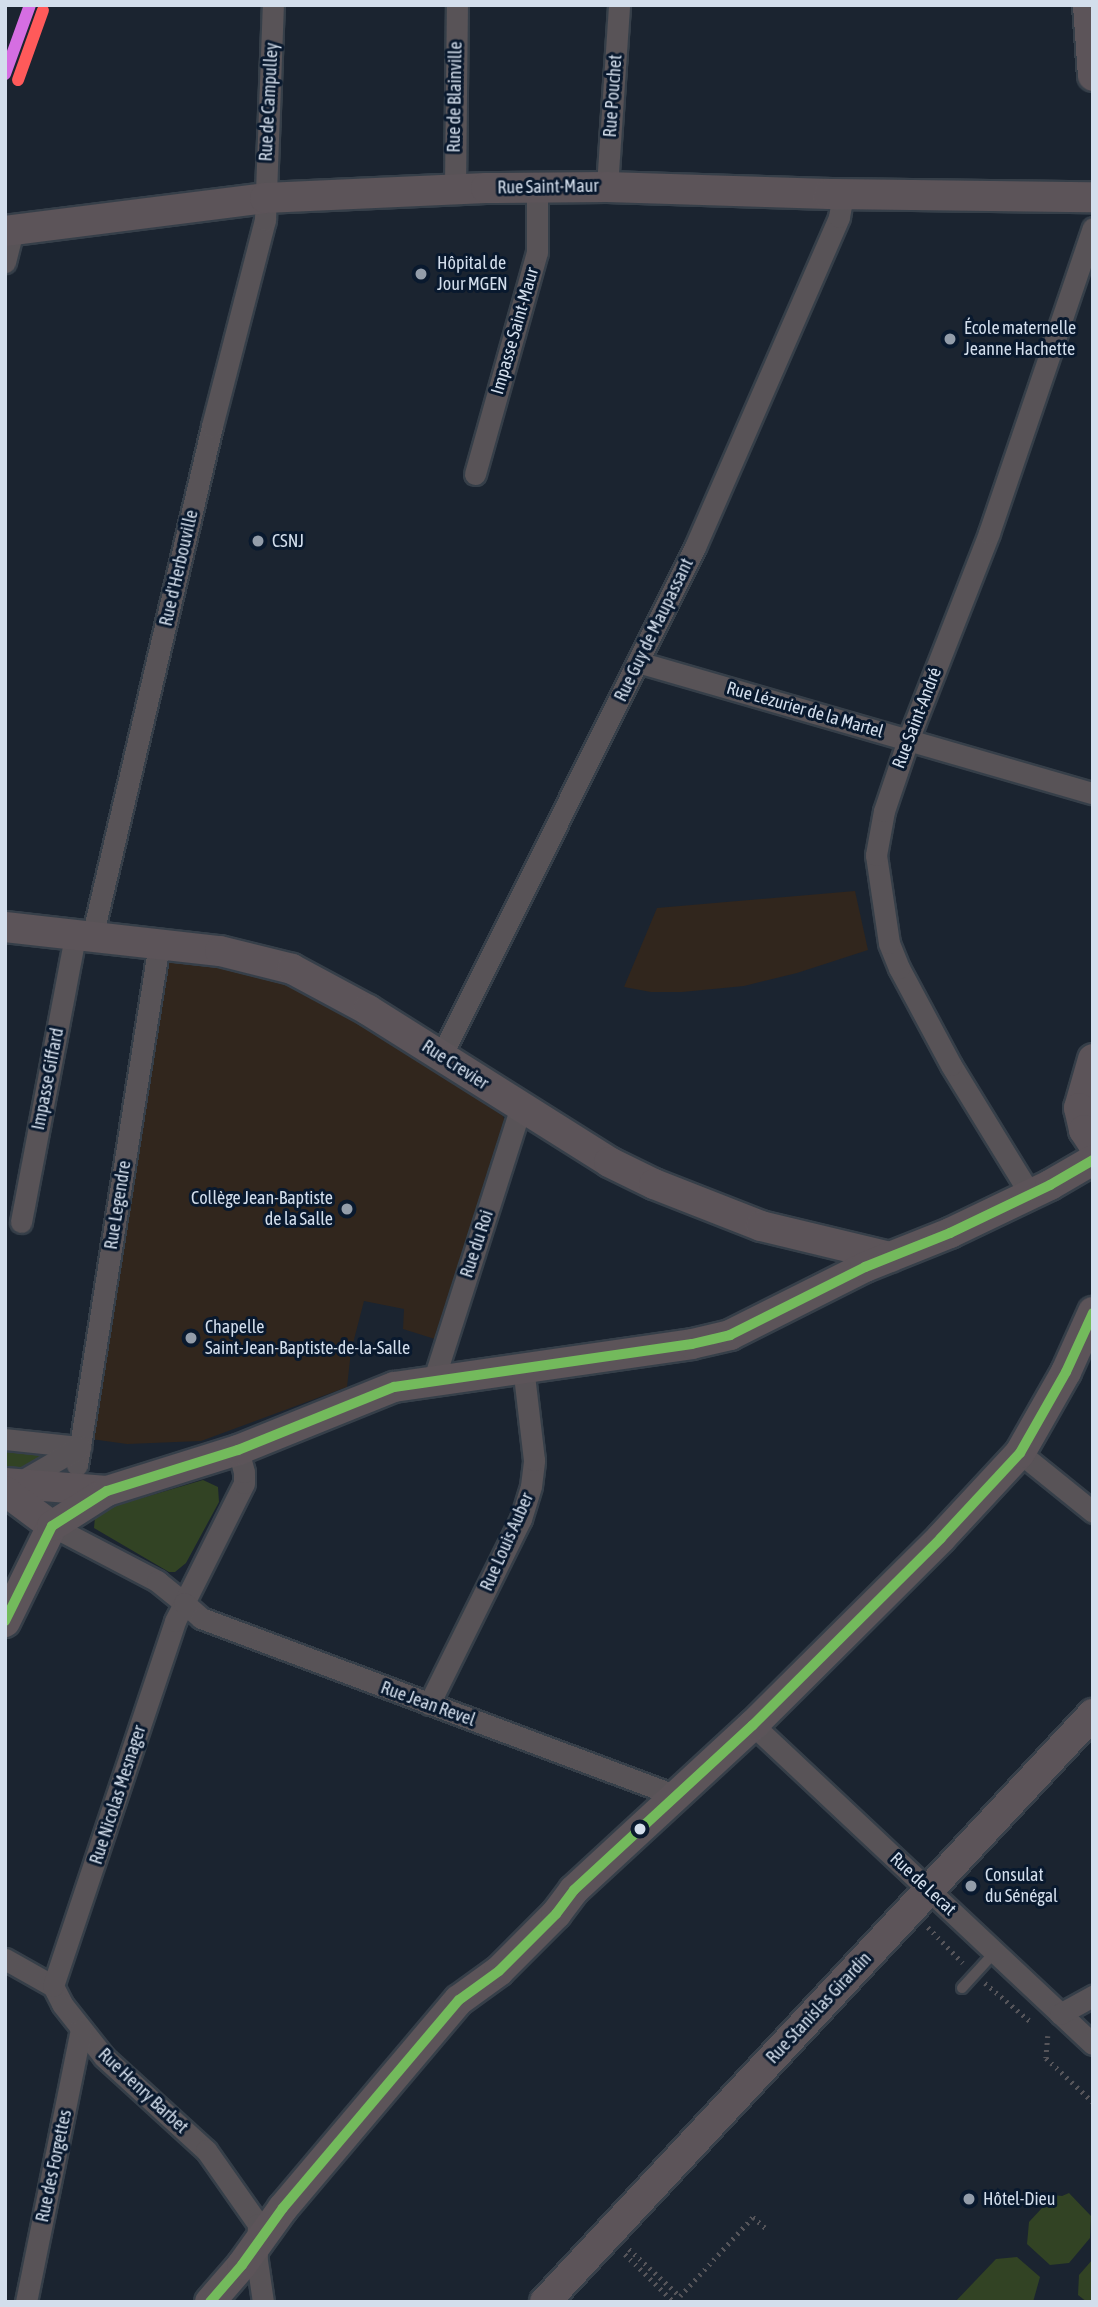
<!DOCTYPE html>
<meta charset="utf-8">
<style>
body{margin:0}
#map{position:relative;width:1098px;height:2307px;overflow:hidden;background:#1b2430;font-family:"Asap Condensed",sans-serif}
div>[style]{position:absolute}
.education>*{inset:0;background:#31261d}
.green>*{inset:0;background:#324324}
.path>*{height:4.5px;margin-top:-2.25px;transform-origin:0;background:repeating-linear-gradient(90deg,#56555a 0 2px,transparent 0 7px)}
.roads{filter:drop-shadow(2px 0 #363f49) drop-shadow(-2px 0 #363f49) drop-shadow(0 2px #363f49) drop-shadow(0 -2px #363f49)}
.lane>*{height:10px;margin:-5px;padding:0 5px;transform-origin:5px;border-radius:5px;background:#585357}
.street>*{height:21px;margin:-10.5px;padding:0 10.5px;transform-origin:10.5px;border-radius:10.5px;background:#585357}
.secondary>*{height:30px;margin:-15px;padding:0 15px;transform-origin:15px;border-radius:15px;background:#5c5459}
.bus-1>*{height:10px;margin:-5px;padding:0 5px;transform-origin:5px;border-radius:5px;background:#73ba5c}
.rail-1>*{height:12px;margin:-6px;padding:0 6px;transform-origin:6px;border-radius:6px;background:#d56ee2}
.rail-2>*{height:12px;margin:-6px;padding:0 6px;transform-origin:6px;border-radius:6px;background:#ff5a5a}
.dots>*{width:19px;height:19px;translate:-50% -50%;box-sizing:border-box;border:4px solid #09192e;border-radius:50%}
span{translate:-50% -50%;white-space:nowrap;text-align:center;line-height:1.15;-webkit-text-stroke:6px #09192e;paint-order:stroke}
.street-label{font-size:18px;color:#d3deec}
.poi-label{font-size:18px;color:#d3deec}
.left{translate:0 -50%;text-align:left}
.right{translate:-100% -50%;text-align:right}
.frame{position:absolute;inset:0;border:7px solid #d3deec;pointer-events:none}
</style>
<div id="map">
<div class="education">
<div style="clip-path:polygon(855px 891px,868px 950px,797px 973px,744px 986px,682px 992px,651px 992px,624px 987px,657px 908px)"></div>
<div style="clip-path:polygon(165px 960px,260px 974px,261px 977px,301px 987px,371px 1027px,503px 1116px,505px 1122px,435px 1339px,403px 1329px,404px 1309px,364px 1301px,351px 1351px,347px 1387px,201px 1441px,127px 1444px,91px 1439px)"></div>
</div>
<div class="green">
<div style="clip-path:polygon(5px 1448px,54px 1453px,15px 1472px,5px 1472px)"></div>
<div style="clip-path:polygon(203px 1480px,218px 1487px,219px 1502px,186px 1563px,175px 1572px,169px 1572px,94px 1528px,95px 1517px,105px 1502px,118px 1505px)"></div>
<div style="clip-path:polygon(1069px 2193px,1091px 2216px,1090px 2238px,1069px 2263px,1050px 2265px,1027px 2244px,1029px 2222px,1054px 2195px,1062px 2196px)"></div>
<div style="clip-path:polygon(1017px 2257px,1040px 2277px,1033px 2302px,955px 2302px,996px 2259px)"></div>
<div style="clip-path:polygon(1093px 2259px,1093px 2302px,1087px 2302px,1078px 2295px,1079px 2275px)"></div>
</div>
<div class="path">
<div style="left:928px;top:1927px;width:50px;rotate:45.8deg"></div>
<div style="left:985px;top:1983px;width:59px;rotate:40.2deg"></div>
<div style="left:1048px;top:2036px;width:22px;rotate:95deg"></div>
<div style="left:1046px;top:2058px;width:64px;rotate:43.1deg"></div>
<div style="left:629px;top:2249px;width:69px;rotate:42.7deg"></div>
<div style="left:680px;top:2296px;width:108px;rotate:-47.3deg"></div>
<div style="left:753px;top:2217px;width:20px;rotate:41deg"></div>
<div style="left:625px;top:2254px;width:69px;rotate:44.4deg"></div>
</div>
<div class="roads">
<div class="lane">
<div style="left:962px;top:1988px;width:49px;rotate:-47.5deg"></div>
</div>
<div class="street">
<div style="left:607px;top:187px;width:182px;rotate:-86.2deg"></div>
<div style="left:455px;top:189px;width:184px;rotate:-89.4deg"></div>
<div style="left:5px;top:262px;width:33px;rotate:-76deg"></div>
<div style="left:475px;top:474px;width:230px;rotate:-74.4deg"></div>
<div style="left:537px;top:252px;width:66px;rotate:-90deg"></div>
<div style="left:638px;top:662px;width:473px;rotate:16.1deg"></div>
<div style="left:92px;top:937px;width:525px;rotate:-76.78deg"></div>
<div style="left:212px;top:426px;width:213px;rotate:-75.6deg"></div>
<div style="left:265px;top:220px;width:215px;rotate:-87.9deg"></div>
<div style="left:441px;top:1056px;width:569px;rotate:-63.48deg"></div>
<div style="left:695px;top:547px;width:360px;rotate:-66.4deg"></div>
<div style="left:839px;top:217px;width:23px;rotate:-80deg"></div>
<div style="left:1030px;top:1194px;width:151px;rotate:-121.5deg"></div>
<div style="left:951px;top:1065px;width:110px;rotate:-118.2deg"></div>
<div style="left:899px;top:968px;width:27px;rotate:-112deg"></div>
<div style="left:889px;top:943px;width:89px;rotate:-98.4deg"></div>
<div style="left:876px;top:855px;width:45px;rotate:-79.7deg"></div>
<div style="left:884px;top:811px;width:75px;rotate:-71.3deg"></div>
<div style="left:908px;top:740px;width:222px;rotate:-68.6deg"></div>
<div style="left:989px;top:533px;width:322px;rotate:-71.2deg"></div>
<div style="left:21px;top:1222px;width:291px;rotate:-79.3deg"></div>
<div style="left:434px;top:1379px;width:283px;rotate:-72.3deg"></div>
<div style="left:5px;top:1439px;width:75px;rotate:6.1deg"></div>
<div style="left:1020px;top:1453px;width:94px;rotate:38.9deg"></div>
<div style="left:77px;top:1465px;width:527px;rotate:-81.06deg"></div>
<div style="left:18px;top:1483px;width:72px;rotate:-30.1deg"></div>
<div style="left:52px;top:1526px;width:119px;rotate:27.6deg"></div>
<div style="left:157px;top:1581px;width:35px;rotate:39deg"></div>
<div style="left:184px;top:1603px;width:134px;rotate:-63.4deg"></div>
<div style="left:244px;top:1483px;width:11px;rotate:-90deg"></div>
<div style="left:244px;top:1472px;width:23px;rotate:-105deg"></div>
<div style="left:429px;top:1704px;width:207px;rotate:-63.6deg"></div>
<div style="left:521px;top:1519px;width:34px;rotate:-73deg"></div>
<div style="left:531px;top:1486px;width:26px;rotate:-83deg"></div>
<div style="left:534px;top:1460px;width:94px;rotate:-96.7deg"></div>
<div style="left:753px;top:1725px;width:466px;rotate:43.2deg"></div>
<div style="left:5px;top:1959px;width:55px;rotate:29.4deg"></div>
<div style="left:53px;top:1986px;width:20px;rotate:63deg"></div>
<div style="left:62px;top:2004px;width:68px;rotate:51.6deg"></div>
<div style="left:104px;top:2057px;width:138px;rotate:42.4deg"></div>
<div style="left:206px;top:2150px;width:90px;rotate:54.9deg"></div>
<div style="left:258px;top:2224px;width:37px;rotate:92deg"></div>
<div style="left:257px;top:2261px;width:41px;rotate:81.7deg"></div>
<div style="left:53px;top:1986px;width:385px;rotate:-71.5deg"></div>
<div style="left:175px;top:1621px;width:20px;rotate:-63deg"></div>
<div style="left:184px;top:1603px;width:23px;rotate:41deg"></div>
<div style="left:201px;top:1618px;width:508px;rotate:20.5deg"></div>
<div style="left:1060px;top:2014px;width:38px;rotate:-29deg"></div>
<div style="left:26px;top:2302px;width:278px;rotate:-78.6deg"></div>
</div>
<div class="secondary">
<div style="left:1088px;top:5px;width:71px;rotate:86deg"></div>
<div style="left:5px;top:231px;width:262px;rotate:-7.2deg"></div>
<div style="left:265px;top:198px;width:221px;rotate:-2.6deg"></div>
<div style="left:486px;top:188px;width:121px;rotate:-0.5deg"></div>
<div style="left:607px;top:187px;width:222px;rotate:1.8deg"></div>
<div style="left:829px;top:194px;width:264px;rotate:0.7deg"></div>
<div style="left:5px;top:927px;width:216px;rotate:6.4deg"></div>
<div style="left:220px;top:951px;width:74px;rotate:14deg"></div>
<div style="left:292px;top:969px;width:86px;rotate:28.3deg"></div>
<div style="left:368px;top:1010px;width:285px;rotate:32.2deg"></div>
<div style="left:609px;top:1162px;width:50px;rotate:26.1deg"></div>
<div style="left:654px;top:1184px;width:115px;rotate:21.4deg"></div>
<div style="left:761px;top:1226px;width:133px;rotate:13.5deg"></div>
<div style="left:1093px;top:1059px;width:51px;rotate:105.9deg"></div>
<div style="left:1079px;top:1108px;width:23px;rotate:77deg"></div>
<div style="left:1084px;top:1130px;width:17px;rotate:57deg"></div>
<div style="left:5px;top:1483px;width:102px;rotate:4.5deg"></div>
<div style="left:5px;top:1491px;width:59px;rotate:36.7deg"></div>
<div style="left:5px;top:1622px;width:107px;rotate:-63.9deg"></div>
<div style="left:52px;top:1526px;width:65px;rotate:-32.5deg"></div>
<div style="left:107px;top:1491px;width:137px;rotate:-17.4deg"></div>
<div style="left:238px;top:1450px;width:168px;rotate:-22deg"></div>
<div style="left:394px;top:1387px;width:301px;rotate:-8.2deg"></div>
<div style="left:692px;top:1344px;width:39px;rotate:-13deg"></div>
<div style="left:730px;top:1335px;width:151px;rotate:-26.7deg"></div>
<div style="left:865px;top:1267px;width:92px;rotate:-21.8deg"></div>
<div style="left:950px;top:1233px;width:111px;rotate:-25.6deg"></div>
<div style="left:1050px;top:1185px;width:50px;rotate:-30.2deg"></div>
<div style="left:210px;top:2302px;width:49px;rotate:-49.1deg"></div>
<div style="left:242px;top:2265px;width:70px;rotate:-54.3deg"></div>
<div style="left:283px;top:2208px;width:272px;rotate:-49.8deg"></div>
<div style="left:459px;top:2000px;width:49px;rotate:-35.9deg"></div>
<div style="left:499px;top:1971px;width:81px;rotate:-45deg"></div>
<div style="left:556px;top:1914px;width:30px;rotate:-53deg"></div>
<div style="left:574px;top:1890px;width:243px;rotate:-42.7deg"></div>
<div style="left:753px;top:1725px;width:265px;rotate:-44.8deg"></div>
<div style="left:941px;top:1538px;width:116px;rotate:-47.1deg"></div>
<div style="left:1020px;top:1453px;width:93px;rotate:-60.4deg"></div>
<div style="left:1066px;top:1372px;width:66px;rotate:-65.8deg"></div>
<div style="left:545px;top:2302px;width:804px;rotate:-47.02deg"></div>
</div>
</div>
<div class="bus-1">
<div style="left:5px;top:1621px;width:106px;rotate:-63.7deg"></div>
<div style="left:52px;top:1526px;width:65px;rotate:-32.5deg"></div>
<div style="left:107px;top:1491px;width:137px;rotate:-17.4deg"></div>
<div style="left:238px;top:1450px;width:168px;rotate:-22deg"></div>
<div style="left:394px;top:1387px;width:301px;rotate:-8.2deg"></div>
<div style="left:692px;top:1344px;width:39px;rotate:-13deg"></div>
<div style="left:730px;top:1335px;width:151px;rotate:-26.7deg"></div>
<div style="left:865px;top:1267px;width:92px;rotate:-21.8deg"></div>
<div style="left:950px;top:1233px;width:111px;rotate:-25.6deg"></div>
<div style="left:1050px;top:1185px;width:50px;rotate:-30.2deg"></div>
<div style="left:210px;top:2302px;width:49px;rotate:-49.1deg"></div>
<div style="left:242px;top:2265px;width:70px;rotate:-54.3deg"></div>
<div style="left:283px;top:2208px;width:272px;rotate:-49.8deg"></div>
<div style="left:459px;top:2000px;width:49px;rotate:-35.9deg"></div>
<div style="left:499px;top:1971px;width:81px;rotate:-45deg"></div>
<div style="left:556px;top:1914px;width:30px;rotate:-53deg"></div>
<div style="left:574px;top:1890px;width:243px;rotate:-42.7deg"></div>
<div style="left:753px;top:1725px;width:265px;rotate:-44.8deg"></div>
<div style="left:941px;top:1538px;width:116px;rotate:-47.1deg"></div>
<div style="left:1020px;top:1453px;width:93px;rotate:-60.4deg"></div>
<div style="left:1066px;top:1372px;width:65px;rotate:-65.4deg"></div>
</div>
<div class="rail-1">
<div style="left:5px;top:74px;width:73px;rotate:-70.1deg"></div>
</div>
<div class="rail-2">
<div style="left:18px;top:80px;width:74px;rotate:-70.3deg"></div>
</div>
<div class="dots">
<div style="left:421px;top:274px;background:#939daa"></div>
<div style="left:950px;top:339px;background:#939daa"></div>
<div style="left:258px;top:541px;background:#939daa"></div>
<div style="left:347px;top:1209px;background:#939daa"></div>
<div style="left:191px;top:1338px;background:#939daa"></div>
<div style="left:640px;top:1829px;background:#d3deec"></div>
<div style="left:971px;top:1886px;background:#939daa"></div>
<div style="left:969px;top:2199px;background:#939daa"></div>
</div>
<div class="street-label">
<span style="left:613px;top:96px;rotate:-86deg">Rue Pouchet</span>
<span style="left:455px;top:97px;rotate:-89deg">Rue de Blainville</span>
<span style="left:269px;top:102px;rotate:-87deg">Rue de Campulley</span>
<span style="left:548px;top:187px;rotate:-1deg">Rue Saint-Maur</span>
<span style="left:515px;top:331px;rotate:-74deg">Impasse Saint-Maur</span>
<span style="left:179px;top:568px;rotate:-77deg">Rue d'Herbouville</span>
<span style="left:654px;top:630px;rotate:-64deg">Rue Guy de Maupassant</span>
<span style="left:805px;top:710px;rotate:16deg">Rue Lézurier de la Martel</span>
<span style="left:917px;top:718px;rotate:-69deg">Rue Saint-André</span>
<span style="left:455px;top:1065px;rotate:33deg">Rue Crevier</span>
<span style="left:48px;top:1079px;rotate:-79deg">Impasse Giffard</span>
<span style="left:118px;top:1205px;rotate:-81deg">Rue Legendre</span>
<span style="left:477px;top:1244px;rotate:-72deg">Rue du Roi</span>
<span style="left:507px;top:1542px;rotate:-66deg">Rue Louis Auber</span>
<span style="left:428px;top:1704px;rotate:20deg">Rue Jean Revel</span>
<span style="left:118px;top:1795px;rotate:-72deg">Rue Nicolas Mesnager</span>
<span style="left:923px;top:1884px;rotate:43deg">Rue de Lecat</span>
<span style="left:819px;top:2008px;rotate:-47deg">Rue Stanislas Girardin</span>
<span style="left:143px;top:2091px;rotate:43deg">Rue Henry Barbet</span>
<span style="left:54px;top:2166px;rotate:-78deg">Rue des Forgettes</span>
</div>
<div class="poi-label">
<span class="left" style="left:437px;top:274px">Hôpital de<br>Jour MGEN</span>
<span class="left" style="left:964px;top:339px">École maternelle<br>Jeanne Hachette</span>
<span class="left" style="left:272px;top:541px">CSNJ</span>
<span class="right" style="left:333px;top:1209px">Collège Jean-Baptiste<br>de la Salle</span>
<span class="left" style="left:205px;top:1338px">Chapelle<br>Saint-Jean-Baptiste-de-la-Salle</span>
<span class="left" style="left:985px;top:1886px">Consulat<br>du Sénégal</span>
<span class="left" style="left:983px;top:2199px">Hôtel-Dieu</span>
</div>
<div class="frame"></div>
</div>
